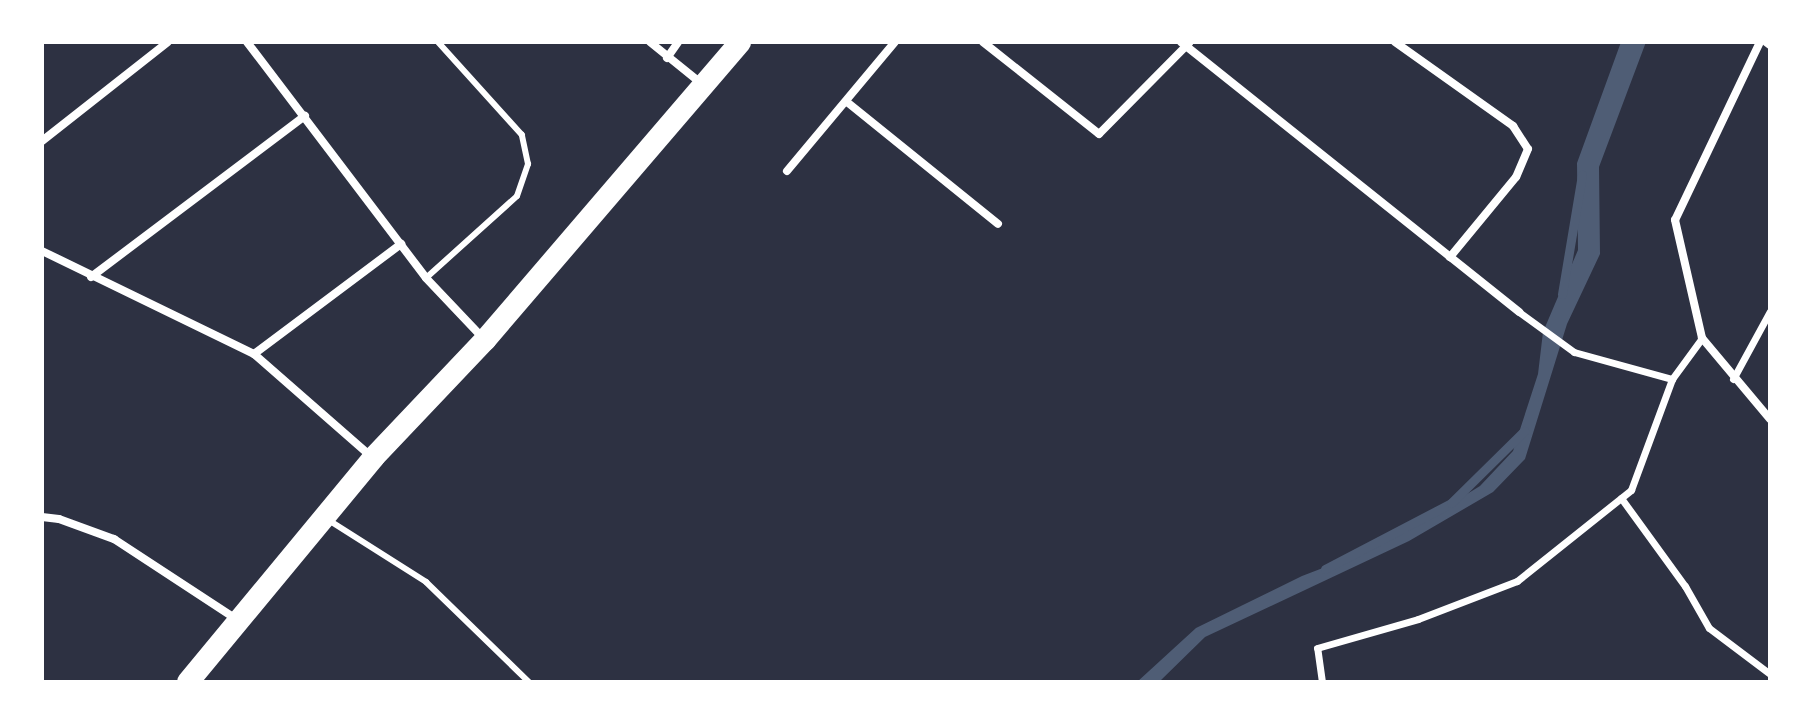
<!DOCTYPE html>
<style>
body{margin:0}
#map{position:relative;width:1812px;height:724px;overflow:hidden;background:#2d3142;font-family:Poppins,sans-serif}
div>[style]{position:absolute}
.water>*{inset:0;background:#4f5d75}
.stream>*{height:9px;margin:-4.5px;padding:0 4.5px;transform-origin:4.5px;border-radius:4.5px;background:#4f5d75}
.service>*{height:6px;margin:-3px;padding:0 3px;transform-origin:3px;border-radius:3px;background:#fff}
.pedestrian>*{height:7px;margin:-3.5px;padding:0 3.5px;transform-origin:3.5px;border-radius:3.5px;background:#fff}
.minor>*{height:8px;margin:-4px;padding:0 4px;transform-origin:4px;border-radius:4px;background:#fff}
.trunk>*{height:22px;margin:-11px;padding:0 11px;transform-origin:11px;border-radius:11px;background:#fff}
span{translate:-50% -50%;white-space:nowrap;text-align:center;line-height:1.15;-webkit-text-stroke:8px #fff;paint-order:stroke}
.frame{position:absolute;inset:0;border:44px solid #fff;pointer-events:none}
</style>
<div id="map">
<div class="water">
<div style="clip-path:polygon(1621px 42px,1646px 42px,1599px 167px,1600px 254px,1567px 324px,1525px 459px,1493px 492px,1409px 541px,1205px 637px,1159px 682px,1137px 682px,1196px 628px,1302px 576px,1354px 556px,1441px 510px,1480px 486px,1513px 451px,1538px 374px,1543px 332px,1578px 250px,1577px 163px)"></div>
</div>
<div class="stream">
<div style="left:1562px;top:294px;width:121px;rotate:-80.5deg"></div>
<div style="left:1325px;top:569px;width:142px;rotate:-27.6deg"></div>
<div style="left:1451px;top:503px;width:103px;rotate:-44.6deg"></div>
</div>
<div class="service">
<div style="left:426px;top:278px;width:122px;rotate:-42deg"></div>
<div style="left:517px;top:196px;width:34px;rotate:-71deg"></div>
<div style="left:528px;top:164px;width:30px;rotate:-102deg"></div>
<div style="left:522px;top:135px;width:125px;rotate:-132.1deg"></div>
<div style="left:330px;top:521px;width:114px;rotate:32.4deg"></div>
<div style="left:426px;top:582px;width:144px;rotate:44.2deg"></div>
</div>
<div class="pedestrian">
<div style="left:1519px;top:312px;width:68px;rotate:36deg"></div>
<div style="left:1574px;top:352px;width:102px;rotate:15.4deg"></div>
<div style="left:1733px;top:379px;width:77px;rotate:-61.4deg"></div>
<div style="left:1621px;top:498px;width:109px;rotate:54deg"></div>
<div style="left:1685px;top:586px;width:48px;rotate:60.3deg"></div>
<div style="left:1709px;top:628px;width:76px;rotate:37deg"></div>
<div style="left:1322px;top:682px;width:34px;rotate:-98deg"></div>
<div style="left:1317px;top:648px;width:105px;rotate:-16deg"></div>
<div style="left:1418px;top:619px;width:106px;rotate:-21deg"></div>
<div style="left:1517px;top:581px;width:146px;rotate:-38.6deg"></div>
<div style="left:1631px;top:490px;width:118px;rotate:-69.7deg"></div>
<div style="left:1672px;top:379px;width:51px;rotate:-53.8deg"></div>
</div>
<div class="minor">
<div style="left:247px;top:42px;width:296px;rotate:52.8deg"></div>
<div style="left:426px;top:278px;width:83px;rotate:46.5deg"></div>
<div style="left:650px;top:42px;width:67px;rotate:38.9deg"></div>
<div style="left:983px;top:42px;width:148px;rotate:38.4deg"></div>
<div style="left:1099px;top:134px;width:128px;rotate:-45.3deg"></div>
<div style="left:1181px;top:42px;width:433px;rotate:38.6deg"></div>
<div style="left:1395px;top:42px;width:145px;rotate:35.4deg"></div>
<div style="left:1513px;top:126px;width:27px;rotate:57deg"></div>
<div style="left:1528px;top:149px;width:30px;rotate:113deg"></div>
<div style="left:1516px;top:177px;width:104px;rotate:129.5deg"></div>
<div style="left:1760px;top:42px;width:197px;rotate:115.5deg"></div>
<div style="left:1675px;top:220px;width:121px;rotate:77.1deg"></div>
<div style="left:1702px;top:338px;width:106px;rotate:50deg"></div>
<div style="left:1766px;top:42px;width:5px;rotate:37deg"></div>
<div style="left:667px;top:58px;width:19px;rotate:-55deg"></div>
<div style="left:847px;top:102px;width:194px;rotate:38.9deg"></div>
<div style="left:42px;top:141px;width:160px;rotate:-38.2deg"></div>
<div style="left:787px;top:171px;width:168px;rotate:-50.1deg"></div>
<div style="left:42px;top:251px;width:236px;rotate:25.9deg"></div>
<div style="left:254px;top:354px;width:158px;rotate:41.2deg"></div>
<div style="left:91px;top:277px;width:268px;rotate:-37deg"></div>
<div style="left:254px;top:354px;width:184px;rotate:-36.8deg"></div>
<div style="left:42px;top:517px;width:17px;rotate:7deg"></div>
<div style="left:59px;top:519px;width:59px;rotate:20deg"></div>
<div style="left:114px;top:539px;width:148px;rotate:33.2deg"></div>
</div>
<div class="trunk">
<div style="left:188px;top:682px;width:291px;rotate:-50.4deg"></div>
<div style="left:373px;top:458px;width:163px;rotate:-46.5deg"></div>
<div style="left:485px;top:340px;width:392px;rotate:-49.4deg"></div>
</div>
<div class="frame"></div>
</div>
